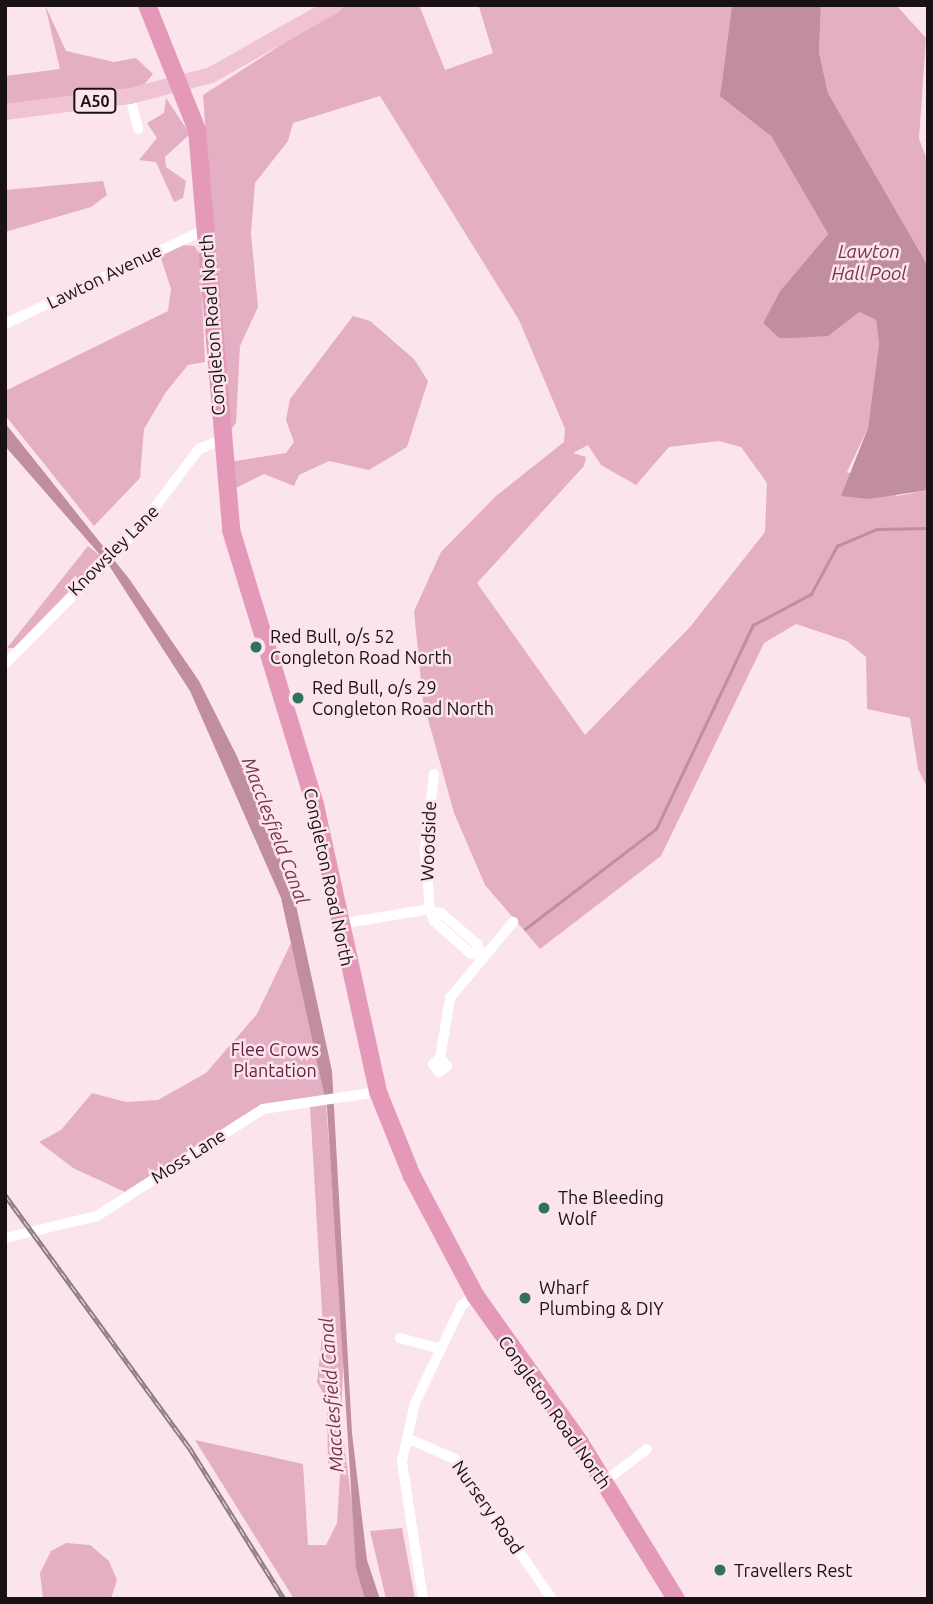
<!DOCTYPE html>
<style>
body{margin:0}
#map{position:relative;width:933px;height:1604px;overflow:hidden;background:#fce4ec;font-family:Ubuntu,sans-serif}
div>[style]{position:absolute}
.green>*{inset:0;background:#e4aec3}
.water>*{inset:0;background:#c18da1}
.stream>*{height:2.5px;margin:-1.25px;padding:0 1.25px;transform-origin:1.25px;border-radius:1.25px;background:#c18da1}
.street>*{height:10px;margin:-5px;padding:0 5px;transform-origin:5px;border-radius:5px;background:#fff}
.primary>*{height:16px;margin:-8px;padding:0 8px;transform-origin:8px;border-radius:8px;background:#efc2d4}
.highway>*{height:18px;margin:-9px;padding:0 9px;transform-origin:9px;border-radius:9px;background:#e599b8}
.rail>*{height:5px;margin-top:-2.5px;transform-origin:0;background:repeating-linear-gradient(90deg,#fce4ec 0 8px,#8e7e83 0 16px);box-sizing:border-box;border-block:2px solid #8e7e83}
.dots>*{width:19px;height:19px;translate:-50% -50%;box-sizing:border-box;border:4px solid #fce4ec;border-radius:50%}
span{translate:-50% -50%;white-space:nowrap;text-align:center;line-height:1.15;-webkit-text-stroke:5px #fce4ec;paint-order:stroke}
.shield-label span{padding:2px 5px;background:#fce4ec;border:2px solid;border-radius:5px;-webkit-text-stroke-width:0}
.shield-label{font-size:16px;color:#191114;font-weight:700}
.street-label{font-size:18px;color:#191114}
.poi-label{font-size:18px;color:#191114}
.left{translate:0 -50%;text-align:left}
.park-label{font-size:18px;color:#5e1f3d}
.water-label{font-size:19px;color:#763452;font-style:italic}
.frame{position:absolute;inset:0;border:7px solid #191114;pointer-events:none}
</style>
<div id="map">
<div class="green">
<div style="clip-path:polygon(45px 5px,66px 51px,114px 62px,136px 58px,153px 74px,142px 87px,5px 106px,5px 76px,60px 69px)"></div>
<div style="clip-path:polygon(evenodd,343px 5px,419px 5px,445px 70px,493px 53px,479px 7px,471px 5px,732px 5px,721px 88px,771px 136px,828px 234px,780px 291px,763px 323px,779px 338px,791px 338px,859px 312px,876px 320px,879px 343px,868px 428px,847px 472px,897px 496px,928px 490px,928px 789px,918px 769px,910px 718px,867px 709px,866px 657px,847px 641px,796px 624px,764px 643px,661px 856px,540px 949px,485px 885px,454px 813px,423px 701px,414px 611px,441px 552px,496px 496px,564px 442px,565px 429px,519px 320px,380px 96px,293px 123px,288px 141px,255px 183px,251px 233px,258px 307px,240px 346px,236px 423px,228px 433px,203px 95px,343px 5px,719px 441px,741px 447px,767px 483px,765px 532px,690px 627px,585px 735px,477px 583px,584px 466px,586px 457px,573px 453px,588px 445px,601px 465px,636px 485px,669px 447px,719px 441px)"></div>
<div style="clip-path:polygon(821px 5px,896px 5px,926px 38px,919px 139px,928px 162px,928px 266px,828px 93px,819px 52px)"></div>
<div style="clip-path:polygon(166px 98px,190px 134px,165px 157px,166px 167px,186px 181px,183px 198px,174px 202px,156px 162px,139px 160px,157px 138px,147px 123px,164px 113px)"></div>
<div style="clip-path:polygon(103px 181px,107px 195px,91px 207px,5px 232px,5px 190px)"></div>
<div style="clip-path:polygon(181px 245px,195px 246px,200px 258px,205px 362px,188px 365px,166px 392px,144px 429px,140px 478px,94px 526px,5px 415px,5px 391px,168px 311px,171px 289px,160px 255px)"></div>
<div style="clip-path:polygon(353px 316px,370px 321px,414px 359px,428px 381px,407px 447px,369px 470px,329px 461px,299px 475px,294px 486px,264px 474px,236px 488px,229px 462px,286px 453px,294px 442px,286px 420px,290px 399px)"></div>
<div style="clip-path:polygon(88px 546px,102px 557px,14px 648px,7px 648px)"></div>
<div style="clip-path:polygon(291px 943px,325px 1095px,244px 1115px,125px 1192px,73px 1168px,39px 1142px,61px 1130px,92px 1093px,126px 1102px,158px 1100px,206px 1073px,257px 1014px)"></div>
<div style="clip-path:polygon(326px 1103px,344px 1344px,341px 1422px,365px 1599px,294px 1599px,195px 1440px,303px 1464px,308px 1545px,326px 1545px,337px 1523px,340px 1474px,337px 1464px,328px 1463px,327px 1400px,317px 1382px,323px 1328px,310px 1106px)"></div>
<div style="clip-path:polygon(402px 1528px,415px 1599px,386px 1599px,370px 1531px)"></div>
<div style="clip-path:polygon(66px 1543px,90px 1545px,109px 1561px,117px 1580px,111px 1599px,43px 1599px,40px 1573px,51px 1551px)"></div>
</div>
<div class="water">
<div style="clip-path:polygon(732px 5px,821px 5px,819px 52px,828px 93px,928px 266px,928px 490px,869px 499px,841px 496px,868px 428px,879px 343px,876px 320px,859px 312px,828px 336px,791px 338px,779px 338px,763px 323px,780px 291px,828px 234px,771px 136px,720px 96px)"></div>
<div style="clip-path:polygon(5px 423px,130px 580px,199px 681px,253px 788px,294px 896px,332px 1071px,352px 1433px,367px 1560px,380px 1599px,365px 1599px,356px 1568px,327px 1107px,281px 898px,190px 691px,108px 564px,5px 446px)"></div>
</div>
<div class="stream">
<div style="left:525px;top:929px;width:165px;rotate:-37.4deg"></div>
<div style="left:656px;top:829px;width:226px;rotate:-64.6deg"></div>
<div style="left:753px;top:625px;width:66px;rotate:-28.1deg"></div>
<div style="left:811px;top:594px;width:55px;rotate:-61.6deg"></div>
<div style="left:837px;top:546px;width:43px;rotate:-23deg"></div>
<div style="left:877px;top:529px;width:51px;rotate:-1.1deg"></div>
</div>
<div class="street">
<div style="left:130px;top:96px;width:34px;rotate:76deg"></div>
<div style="left:5px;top:324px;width:220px;rotate:-25.3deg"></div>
<div style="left:5px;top:664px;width:187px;rotate:-45.2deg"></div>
<div style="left:137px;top:531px;width:103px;rotate:-52.9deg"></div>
<div style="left:199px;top:449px;width:24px;rotate:-22deg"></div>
<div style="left:434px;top:774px;width:78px;rotate:96.7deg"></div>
<div style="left:425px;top:851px;width:58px;rotate:85.1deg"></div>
<div style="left:430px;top:909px;width:13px;rotate:72deg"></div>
<div style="left:434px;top:921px;width:48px;rotate:41.6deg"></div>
<div style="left:470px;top:953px;width:14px;rotate:17deg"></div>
<div style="left:432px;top:912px;width:9px;rotate:6deg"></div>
<div style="left:441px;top:913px;width:48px;rotate:40.7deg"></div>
<div style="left:477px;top:944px;width:10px;rotate:73deg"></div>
<div style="left:340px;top:924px;width:91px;rotate:-9.5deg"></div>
<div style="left:440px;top:1058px;width:11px;rotate:49deg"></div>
<div style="left:447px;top:1066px;width:10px;rotate:143deg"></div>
<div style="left:439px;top:1072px;width:10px;rotate:-127deg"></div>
<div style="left:433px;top:1064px;width:9px;rotate:-41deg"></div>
<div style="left:440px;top:1058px;width:61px;rotate:-80.5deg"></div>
<div style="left:450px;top:998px;width:99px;rotate:-50.3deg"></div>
<div style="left:5px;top:1238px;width:95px;rotate:-13.4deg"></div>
<div style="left:97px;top:1216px;width:197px;rotate:-32.8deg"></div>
<div style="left:263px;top:1109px;width:116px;rotate:-8.4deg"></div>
<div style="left:400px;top:1338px;width:42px;rotate:15deg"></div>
<div style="left:407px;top:1438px;width:52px;rotate:23.6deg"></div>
<div style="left:455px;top:1459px;width:170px;rotate:55.3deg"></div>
<div style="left:604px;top:1482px;width:54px;rotate:-37.5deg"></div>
<div style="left:423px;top:1599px;width:140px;rotate:-98.7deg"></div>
<div style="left:402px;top:1461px;width:59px;rotate:-77.4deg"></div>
<div style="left:415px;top:1403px;width:109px;rotate:-64.4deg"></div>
<div style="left:462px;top:1305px;width:16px;rotate:-38deg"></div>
</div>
<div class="primary">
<div style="left:5px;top:112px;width:126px;rotate:-7.3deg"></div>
<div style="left:130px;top:96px;width:84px;rotate:-14.5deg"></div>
<div style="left:211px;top:75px;width:142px;rotate:-29.4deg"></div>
</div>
<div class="highway">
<div style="left:147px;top:5px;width:135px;rotate:68.2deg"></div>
<div style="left:197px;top:130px;width:401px;rotate:85.1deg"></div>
<div style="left:231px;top:530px;width:288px;rotate:73deg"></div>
<div style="left:315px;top:805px;width:294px;rotate:77.6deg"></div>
<div style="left:378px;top:1092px;width:91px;rotate:68deg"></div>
<div style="left:412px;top:1176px;width:135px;rotate:62.1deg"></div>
<div style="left:475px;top:1295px;width:181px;rotate:54.6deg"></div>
<div style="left:580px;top:1443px;width:183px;rotate:58.4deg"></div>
</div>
<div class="rail">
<div style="left:5px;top:1195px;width:312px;rotate:53.9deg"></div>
<div style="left:189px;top:1447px;width:179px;rotate:58deg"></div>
</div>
<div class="dots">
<div style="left:256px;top:647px;background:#307160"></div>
<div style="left:298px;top:698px;background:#307160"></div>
<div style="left:544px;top:1208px;background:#307160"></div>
<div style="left:525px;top:1298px;background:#307160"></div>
<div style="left:720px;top:1570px;background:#307160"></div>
</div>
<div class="shield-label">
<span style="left:95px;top:101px">A50</span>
</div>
<div class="street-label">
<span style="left:104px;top:276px;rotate:-26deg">Lawton Avenue</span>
<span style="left:212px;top:325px;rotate:-94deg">Congleton Road North</span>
<span style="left:113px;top:550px;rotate:-45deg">Knowsley Lane</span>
<span style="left:428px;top:841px;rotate:-88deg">Woodside</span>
<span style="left:329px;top:877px;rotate:78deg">Congleton Road North</span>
<span style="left:188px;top:1156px;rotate:-33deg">Moss Lane</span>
<span style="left:555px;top:1412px;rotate:55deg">Congleton Road North</span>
<span style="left:488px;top:1507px;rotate:55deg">Nursery Road</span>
</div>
<div class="poi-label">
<span class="left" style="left:270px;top:647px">Red Bull, o/s 52<br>Congleton Road North</span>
<span class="left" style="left:312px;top:698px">Red Bull, o/s 29<br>Congleton Road North</span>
<span class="left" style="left:558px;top:1208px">The Bleeding<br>Wolf</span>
<span class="left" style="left:539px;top:1298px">Wharf<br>Plumbing &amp; DIY</span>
<span class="left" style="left:734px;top:1570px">Travellers Rest</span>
</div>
<div class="park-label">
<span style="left:275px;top:1060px">Flee Crows<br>Plantation</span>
</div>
<div class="water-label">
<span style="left:869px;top:263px">Lawton<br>Hall Pool</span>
<span style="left:275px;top:831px;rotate:69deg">Macclesfield Canal</span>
<span style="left:332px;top:1395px;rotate:-94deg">Macclesfield Canal</span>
</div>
<div class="frame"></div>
</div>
